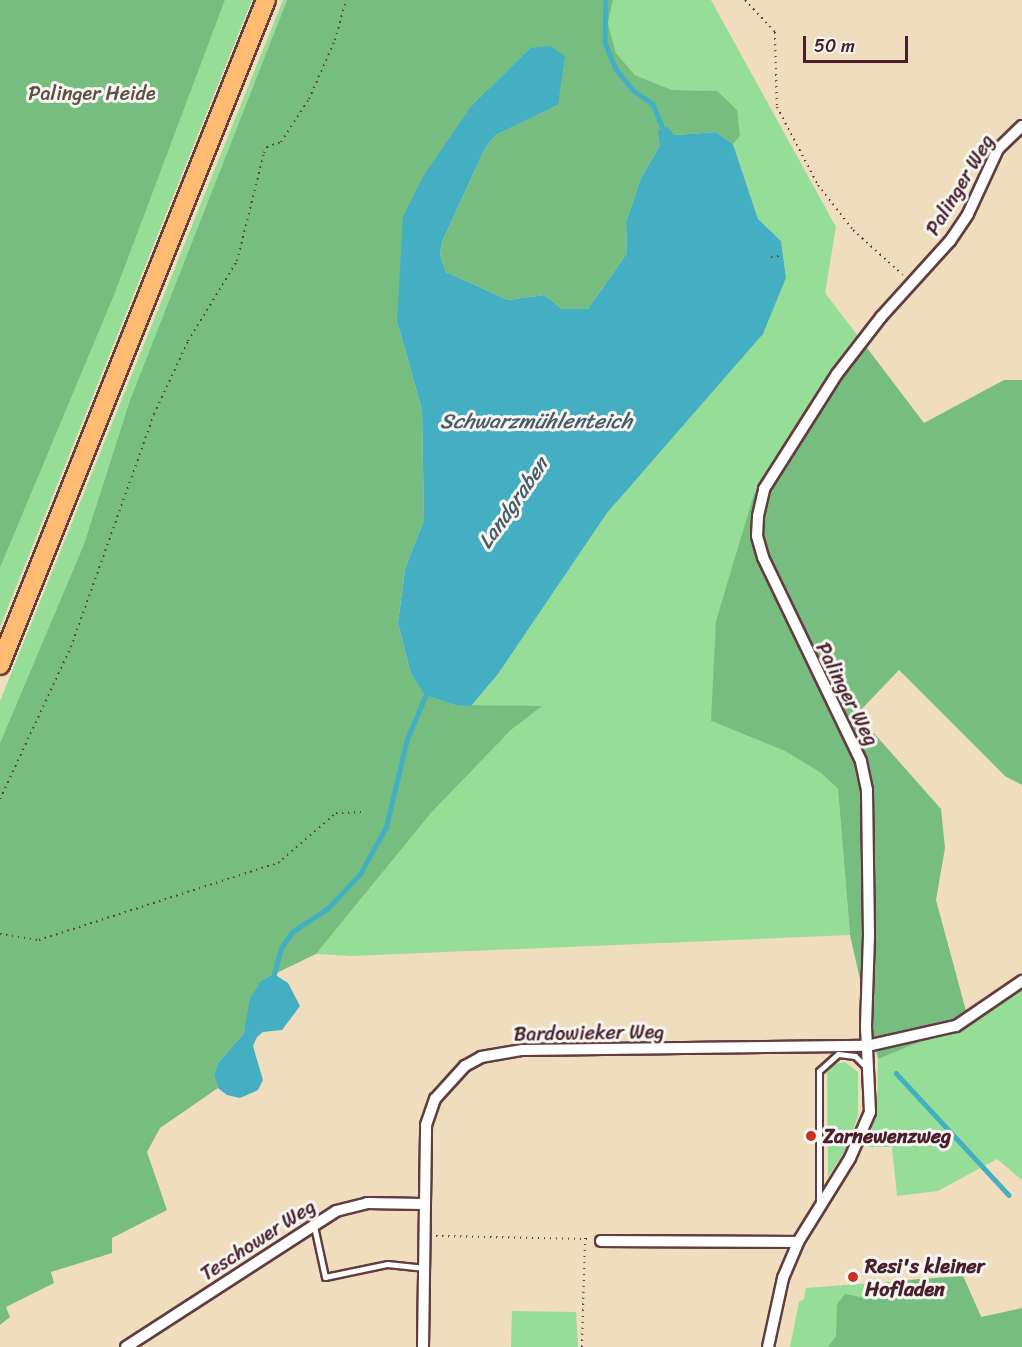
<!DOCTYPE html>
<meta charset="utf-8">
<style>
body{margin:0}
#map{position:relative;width:1022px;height:1347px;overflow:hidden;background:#efddbd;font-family:Sriracha,sans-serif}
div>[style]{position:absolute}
.green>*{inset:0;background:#96de98}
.forest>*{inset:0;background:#78bd80}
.water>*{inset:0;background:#44afc2}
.stream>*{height:4.5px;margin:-2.25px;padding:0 2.25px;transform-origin:2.25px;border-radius:2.25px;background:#44afc2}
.path>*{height:2px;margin-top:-1px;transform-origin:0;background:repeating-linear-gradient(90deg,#633c41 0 1.5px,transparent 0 6px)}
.roads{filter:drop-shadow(2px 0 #633c41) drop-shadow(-2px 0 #633c41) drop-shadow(0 2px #633c41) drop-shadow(0 -2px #633c41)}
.service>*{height:5px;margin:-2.5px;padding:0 2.5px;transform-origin:2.5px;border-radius:2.5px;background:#fff}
.minor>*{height:10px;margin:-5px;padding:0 5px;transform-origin:5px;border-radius:5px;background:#fff}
.primary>*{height:18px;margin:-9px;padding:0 9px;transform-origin:9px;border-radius:9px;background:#ffbb71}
.dots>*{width:16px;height:16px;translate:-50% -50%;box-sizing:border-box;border:3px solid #f6f6f2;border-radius:50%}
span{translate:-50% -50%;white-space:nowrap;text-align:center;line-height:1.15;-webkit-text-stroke:6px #f6f6f2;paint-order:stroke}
.park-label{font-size:20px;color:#5d4f46}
.street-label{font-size:20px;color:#4a1f2b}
.poi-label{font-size:20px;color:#4a1f2b;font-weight:700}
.left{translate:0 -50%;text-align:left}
.water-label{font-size:21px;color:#485967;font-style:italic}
.scale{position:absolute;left:803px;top:36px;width:105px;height:27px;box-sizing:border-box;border:3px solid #4a1f2b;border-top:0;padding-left:8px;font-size:18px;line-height:21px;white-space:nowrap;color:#4a1f2b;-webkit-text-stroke:4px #f6f6f2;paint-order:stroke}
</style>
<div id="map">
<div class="green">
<div style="clip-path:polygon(225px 0,252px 0,0 627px,0 568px,115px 293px)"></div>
<div style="clip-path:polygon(283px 0,287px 0,130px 400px,84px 544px,0 743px,0 701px)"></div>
<div style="clip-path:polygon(613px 0,711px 0,836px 227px,825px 293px,858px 336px,754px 494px,711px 721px,785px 751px,821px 773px,838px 789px,850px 935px,352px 956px,316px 954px,431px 813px,511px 730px,541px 706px,471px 706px,498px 674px,607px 513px,763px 334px,786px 278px,781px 241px,758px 219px,733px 144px,740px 136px,717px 91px,672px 90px,635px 75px,616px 53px,608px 23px)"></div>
<div style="clip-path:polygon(1022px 985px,1022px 1180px,997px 1159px,938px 1191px,897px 1196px,892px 1147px,867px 1147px,877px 1106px,878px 1059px,969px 1022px)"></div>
<div style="clip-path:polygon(845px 1062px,858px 1072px,858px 1115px,848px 1146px,828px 1177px,827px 1073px,834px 1064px)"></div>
<div style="clip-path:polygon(963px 1276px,995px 1347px,790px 1347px,799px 1302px,804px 1299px,806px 1288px)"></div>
<div style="clip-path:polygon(512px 1311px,576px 1312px,578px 1347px,511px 1347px)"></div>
</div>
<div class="forest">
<div style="clip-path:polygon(0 0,225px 0,115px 293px,0 568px)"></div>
<div style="clip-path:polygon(287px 0,613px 0,608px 23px,616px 53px,635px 75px,672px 90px,717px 91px,737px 110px,740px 136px,733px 144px,716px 132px,674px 135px,660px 145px,641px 178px,626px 222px,627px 253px,588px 309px,562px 309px,544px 295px,508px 300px,446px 272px,440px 254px,442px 242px,485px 148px,496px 135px,558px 105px,530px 48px,472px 105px,397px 321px,422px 410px,424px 520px,405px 569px,398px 623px,411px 674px,426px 695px,455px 705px,542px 706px,511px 730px,431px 813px,316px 954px,262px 980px,244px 1033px,218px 1063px,214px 1075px,218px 1088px,160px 1128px,147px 1152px,167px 1210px,112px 1238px,112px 1253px,51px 1272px,54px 1283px,6px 1307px,10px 1317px,0 1325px,0 743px,84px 544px,130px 400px)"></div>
<div style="clip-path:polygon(858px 336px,924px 423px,1004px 380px,1022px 380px,1022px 785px,1005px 776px,899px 670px,857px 714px,941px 809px,945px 848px,936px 900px,969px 1022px,878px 1059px,850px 935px,838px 789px,821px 773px,785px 751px,711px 721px,716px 621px,754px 494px)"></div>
<div style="clip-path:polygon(963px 1276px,981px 1317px,1022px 1308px,1022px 1347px,828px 1347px,836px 1336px,837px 1304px,845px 1294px,875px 1300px,882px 1298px,895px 1281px)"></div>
</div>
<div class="water">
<div style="clip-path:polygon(550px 46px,565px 56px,558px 105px,496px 135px,485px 148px,442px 242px,440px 254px,446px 272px,508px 300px,544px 295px,562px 309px,588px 309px,627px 253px,626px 222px,641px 178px,660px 145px,658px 130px,668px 127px,674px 135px,716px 132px,733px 144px,758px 219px,781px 241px,786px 278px,763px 334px,607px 513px,498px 674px,471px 706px,455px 705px,425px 695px,411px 674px,398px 623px,405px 569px,424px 520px,422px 410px,397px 321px,403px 217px,424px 175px,472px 105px,530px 48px)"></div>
<div style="clip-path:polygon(274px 974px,288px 983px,300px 1006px,282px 1030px,263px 1032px,257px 1037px,253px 1046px,263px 1080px,258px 1090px,240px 1098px,227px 1095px,218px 1088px,214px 1075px,218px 1063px,244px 1033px,250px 998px,262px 980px)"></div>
</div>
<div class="stream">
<div style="left:606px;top:0;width:42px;rotate:91.4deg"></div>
<div style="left:605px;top:42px;width:29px;rotate:68deg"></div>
<div style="left:616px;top:69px;width:27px;rotate:51deg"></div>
<div style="left:633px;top:90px;width:24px;rotate:35deg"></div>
<div style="left:653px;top:104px;width:31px;rotate:68deg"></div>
<div style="left:274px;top:974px;width:27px;rotate:-75deg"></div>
<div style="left:281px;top:948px;width:19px;rotate:-55deg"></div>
<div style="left:292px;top:932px;width:42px;rotate:-33.3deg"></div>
<div style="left:327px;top:909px;width:48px;rotate:-46.7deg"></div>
<div style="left:360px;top:874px;width:54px;rotate:-61deg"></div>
<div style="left:386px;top:827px;width:90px;rotate:-76.6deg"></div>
<div style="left:407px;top:739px;width:51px;rotate:-66.9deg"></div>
<div style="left:896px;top:1073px;width:166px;rotate:47.2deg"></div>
</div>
<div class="path">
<div style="left:745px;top:0;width:44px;rotate:46.8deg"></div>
<div style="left:775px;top:32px;width:75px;rotate:88.5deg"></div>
<div style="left:777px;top:107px;width:88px;rotate:62.3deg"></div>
<div style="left:818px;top:185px;width:57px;rotate:52.1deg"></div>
<div style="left:853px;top:230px;width:67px;rotate:42deg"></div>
<div style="left:771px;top:257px;width:12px;rotate:-9deg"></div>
<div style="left:0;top:799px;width:168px;rotate:-65deg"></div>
<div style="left:71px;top:647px;width:247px;rotate:-70.4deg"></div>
<div style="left:154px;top:414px;width:81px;rotate:-65deg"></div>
<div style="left:188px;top:341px;width:94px;rotate:-58.5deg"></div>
<div style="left:237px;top:261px;width:111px;rotate:-76deg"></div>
<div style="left:264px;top:153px;width:7px;rotate:-63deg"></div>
<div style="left:267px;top:147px;width:15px;rotate:-20deg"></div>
<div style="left:281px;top:142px;width:51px;rotate:-56.9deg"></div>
<div style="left:309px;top:99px;width:64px;rotate:-66.2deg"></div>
<div style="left:335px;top:40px;width:41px;rotate:-74.6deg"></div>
<div style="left:0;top:934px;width:39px;rotate:9deg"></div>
<div style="left:39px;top:940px;width:251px;rotate:-17.9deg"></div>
<div style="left:278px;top:863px;width:77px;rotate:-40.8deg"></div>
<div style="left:336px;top:813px;width:26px;rotate:-2deg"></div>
<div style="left:436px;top:1236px;width:153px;rotate:1.1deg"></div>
<div style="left:582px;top:1347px;width:109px;rotate:-88.4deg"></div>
</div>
<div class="roads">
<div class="service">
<div style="left:819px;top:1203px;width:132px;rotate:-90deg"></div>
<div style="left:819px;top:1071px;width:25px;rotate:-42deg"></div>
<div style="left:838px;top:1054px;width:17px;rotate:7deg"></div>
<div style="left:855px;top:1056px;width:16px;rotate:45deg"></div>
<div style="left:314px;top:1226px;width:52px;rotate:77.8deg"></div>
<div style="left:325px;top:1277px;width:63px;rotate:-11.8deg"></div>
<div style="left:387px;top:1264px;width:36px;rotate:6deg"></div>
</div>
<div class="minor">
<div style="left:601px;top:1241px;width:197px;rotate:0.3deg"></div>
<div style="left:126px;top:1347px;width:250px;rotate:-32.9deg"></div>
<div style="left:336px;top:1211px;width:32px;rotate:-14deg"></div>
<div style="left:367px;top:1203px;width:56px;rotate:1deg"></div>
<div style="left:423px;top:1347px;width:222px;rotate:-89.2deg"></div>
<div style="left:426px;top:1125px;width:28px;rotate:-71deg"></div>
<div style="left:435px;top:1099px;width:45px;rotate:-47.7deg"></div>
<div style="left:465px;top:1066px;width:18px;rotate:-29deg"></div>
<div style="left:481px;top:1057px;width:42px;rotate:-9.7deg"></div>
<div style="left:522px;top:1050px;width:345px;rotate:-0.7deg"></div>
<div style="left:867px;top:1046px;width:91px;rotate:-12.7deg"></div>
<div style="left:956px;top:1026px;width:80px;rotate:-34.3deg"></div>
<div style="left:768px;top:1347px;width:71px;rotate:-77.7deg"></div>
<div style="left:783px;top:1278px;width:39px;rotate:-67deg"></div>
<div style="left:798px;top:1242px;width:99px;rotate:-58.2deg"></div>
<div style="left:850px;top:1158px;width:50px;rotate:-66.5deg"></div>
<div style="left:870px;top:1112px;width:86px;rotate:-92.7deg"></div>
<div style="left:866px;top:1026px;width:91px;rotate:-88.1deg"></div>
<div style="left:869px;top:935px;width:145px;rotate:-90.8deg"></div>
<div style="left:867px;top:790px;width:30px;rotate:-102deg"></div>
<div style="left:861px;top:761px;width:226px;rotate:-115.7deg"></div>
<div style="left:763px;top:557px;width:22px;rotate:-106deg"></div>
<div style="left:757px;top:536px;width:20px;rotate:-87deg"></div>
<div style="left:758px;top:516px;width:28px;rotate:-77deg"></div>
<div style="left:764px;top:489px;width:136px;rotate:-57.6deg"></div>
<div style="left:837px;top:374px;width:72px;rotate:-52.3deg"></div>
<div style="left:881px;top:317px;width:103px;rotate:-47.8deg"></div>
<div style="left:950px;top:241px;width:32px;rotate:-56deg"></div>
<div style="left:968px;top:214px;width:72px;rotate:-65.2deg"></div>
<div style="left:998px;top:149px;width:33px;rotate:-44deg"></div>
</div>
<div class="primary">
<div style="left:0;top:665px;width:716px;rotate:-68.2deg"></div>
</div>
</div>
<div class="dots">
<div style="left:811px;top:1136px;background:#c8321e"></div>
<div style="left:853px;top:1277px;background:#c8321e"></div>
</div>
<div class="park-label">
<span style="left:92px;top:93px">Palinger Heide</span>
</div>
<div class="street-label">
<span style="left:960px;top:185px;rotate:-59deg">Palinger Weg</span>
<span style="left:847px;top:694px;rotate:63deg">Palinger Weg</span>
<span style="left:589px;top:1033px;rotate:-1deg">Bardowieker Weg</span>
<span style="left:258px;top:1240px;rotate:-33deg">Teschower Weg</span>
</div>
<div class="poi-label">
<span class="left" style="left:823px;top:1136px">Zarnewenzweg</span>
<span class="left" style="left:865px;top:1278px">Resi's kleiner<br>Hofladen</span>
</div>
<div class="water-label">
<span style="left:536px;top:421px">Schwarzmühlenteich</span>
<span style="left:513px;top:503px;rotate:-55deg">Landgraben</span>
</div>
<div class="scale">50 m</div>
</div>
